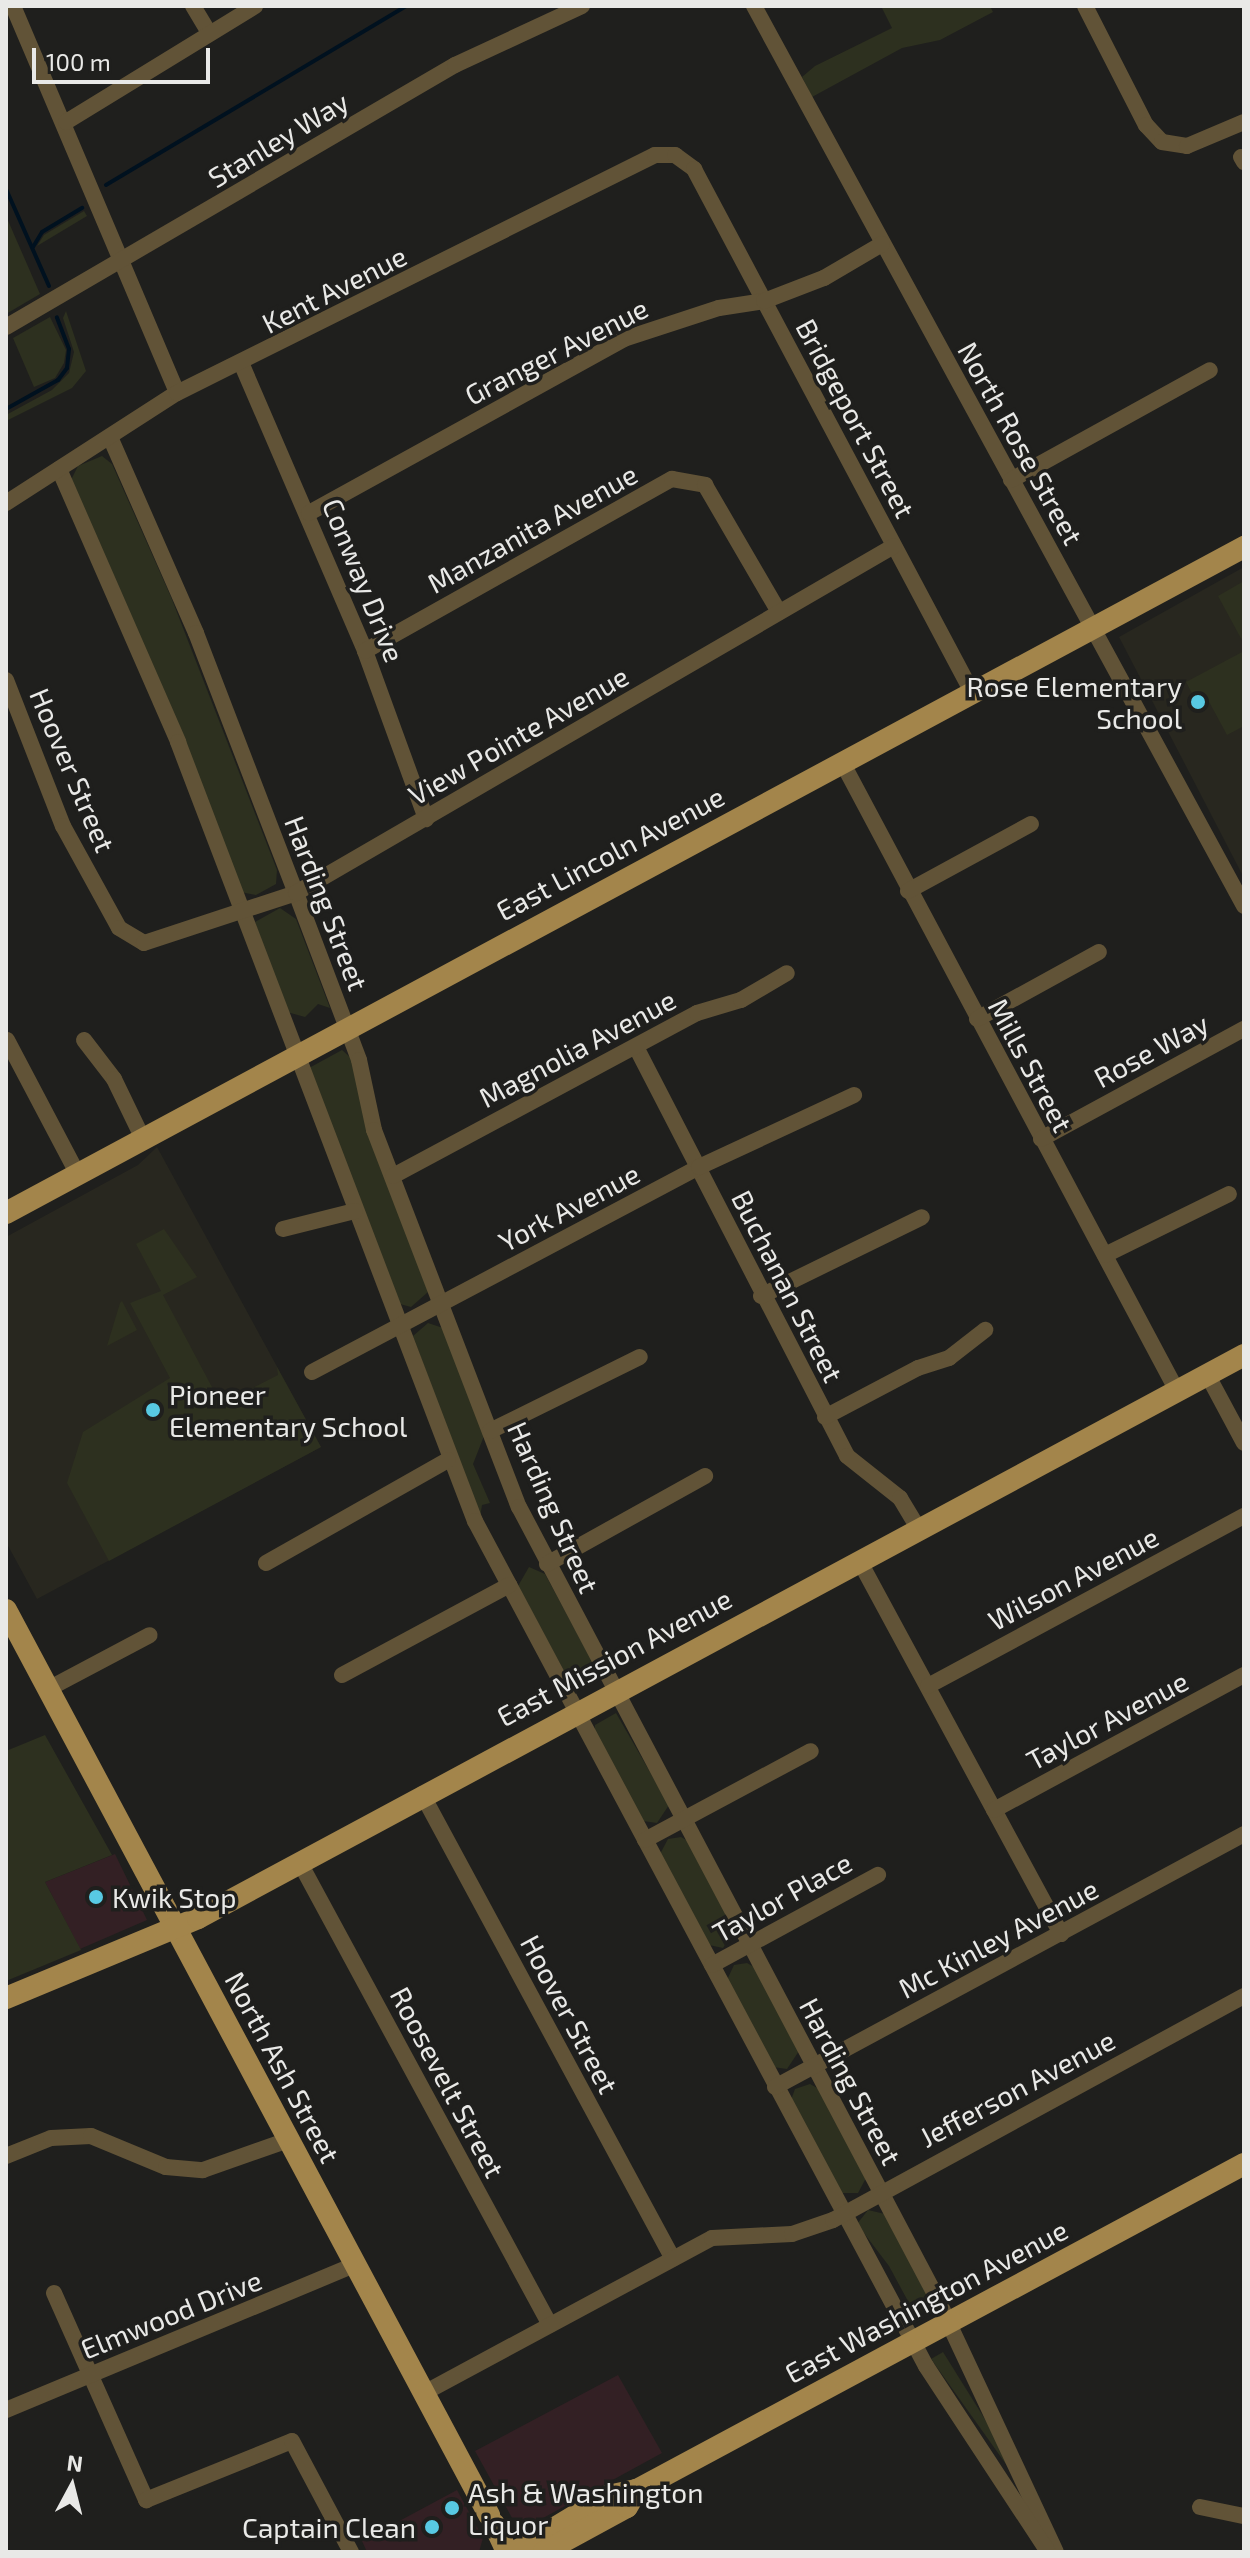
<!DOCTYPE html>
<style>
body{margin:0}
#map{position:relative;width:1250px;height:2558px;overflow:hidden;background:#1f1f1d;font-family:"Exo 2",sans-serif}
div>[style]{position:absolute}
.commercial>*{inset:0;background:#332024}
.built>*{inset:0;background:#28271f}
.green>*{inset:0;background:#2d301f}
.stream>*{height:4px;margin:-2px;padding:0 2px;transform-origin:2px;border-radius:2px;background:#00111f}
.minor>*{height:16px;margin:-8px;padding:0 8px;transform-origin:8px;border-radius:8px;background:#615337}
.major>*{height:22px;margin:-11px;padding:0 11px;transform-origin:11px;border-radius:11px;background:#a3854b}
.dots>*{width:22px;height:22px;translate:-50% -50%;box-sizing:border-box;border:4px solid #1f1f1d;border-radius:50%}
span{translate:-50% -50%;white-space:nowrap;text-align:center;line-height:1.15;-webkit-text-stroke:7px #1f1f1d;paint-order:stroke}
.street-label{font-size:28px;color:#e9e9e7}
.poi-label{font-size:28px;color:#e9e9e7}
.right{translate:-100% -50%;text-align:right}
.left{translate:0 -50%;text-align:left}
.frame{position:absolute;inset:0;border:8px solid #e9e9e7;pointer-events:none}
.north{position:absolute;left:32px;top:2446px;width:80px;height:80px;-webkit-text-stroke:6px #1f1f1d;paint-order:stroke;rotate:7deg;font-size:22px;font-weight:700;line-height:32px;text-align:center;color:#e9e9e7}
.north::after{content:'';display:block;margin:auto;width:28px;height:36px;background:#e9e9e7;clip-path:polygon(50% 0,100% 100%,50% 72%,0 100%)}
.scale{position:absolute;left:32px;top:48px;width:178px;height:36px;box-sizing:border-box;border:4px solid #e9e9e7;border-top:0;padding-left:10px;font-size:24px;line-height:28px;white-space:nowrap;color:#e9e9e7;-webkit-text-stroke:6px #1f1f1d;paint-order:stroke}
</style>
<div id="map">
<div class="commercial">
<div style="clip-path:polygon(115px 1854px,147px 1920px,80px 1949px,45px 1882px)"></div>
<div style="clip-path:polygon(618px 2375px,662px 2453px,523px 2529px,517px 2527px,475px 2451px)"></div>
<div style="clip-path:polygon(457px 2490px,483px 2538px,479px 2552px,367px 2552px,362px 2541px)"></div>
</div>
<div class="built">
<div style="clip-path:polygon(1244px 567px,1244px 878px,1119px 637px)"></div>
<div style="clip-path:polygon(157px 1147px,321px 1447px,37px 1599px,6px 1542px,6px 1237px,138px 1165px)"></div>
</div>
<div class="green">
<div style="clip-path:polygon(881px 6px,990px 6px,993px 12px,940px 40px,902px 48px,812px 97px,802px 77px,815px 66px,892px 28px)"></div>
<div style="clip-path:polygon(84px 211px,87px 216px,37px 246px,44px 235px)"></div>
<div style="clip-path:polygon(6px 216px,40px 294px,6px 314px)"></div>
<div style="clip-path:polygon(66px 311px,86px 371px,72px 388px,6px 421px,6px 415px,52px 390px,69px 373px,74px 352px,63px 318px)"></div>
<div style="clip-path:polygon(50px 317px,66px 350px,64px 363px,55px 378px,34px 387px,13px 338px)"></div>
<div style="clip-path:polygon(102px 456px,112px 464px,171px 597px,277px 870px,276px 884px,256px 895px,240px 892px,71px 480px,78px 466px)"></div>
<div style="clip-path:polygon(1244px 581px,1244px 644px,1218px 596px)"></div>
<div style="clip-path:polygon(1244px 651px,1244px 726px,1227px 735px,1207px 698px,1197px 703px,1186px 682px)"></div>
<div style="clip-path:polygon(280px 908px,296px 919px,330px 1008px,318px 1004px,305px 1017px,287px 1012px,255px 922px)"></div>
<div style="clip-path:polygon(342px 1050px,351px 1058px,428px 1292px,411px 1307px,400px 1304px,309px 1068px)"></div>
<div style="clip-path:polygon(164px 1229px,197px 1277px,163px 1295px,221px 1404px,278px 1375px,277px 1367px,321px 1447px,109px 1561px,67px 1483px,83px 1432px,170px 1378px,130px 1303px,161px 1291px,136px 1244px)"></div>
<div style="clip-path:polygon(122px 1301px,137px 1330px,107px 1346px,120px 1303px)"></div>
<div style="clip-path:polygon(428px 1323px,443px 1328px,484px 1436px,473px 1464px,490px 1503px,482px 1505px,480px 1518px,413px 1336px)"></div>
<div style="clip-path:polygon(529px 1567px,545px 1574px,596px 1668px,589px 1685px,570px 1682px,518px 1586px)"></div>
<div style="clip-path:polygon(616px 1713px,669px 1805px,657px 1823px,643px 1821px,595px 1731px,595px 1725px)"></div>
<div style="clip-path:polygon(45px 1735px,112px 1855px,45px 1882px,81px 1950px,6px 1981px,6px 1751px)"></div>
<div style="clip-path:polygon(681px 1837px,688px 1841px,735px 1930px,723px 1948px,709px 1945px,660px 1854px,668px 1839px)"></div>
<div style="clip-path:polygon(747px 1963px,754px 1967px,799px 2051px,787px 2069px,773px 2067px,727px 1980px,734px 1965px)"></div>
<div style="clip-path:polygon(810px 2084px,819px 2089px,866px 2178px,858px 2193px,840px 2193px,791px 2100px,795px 2089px)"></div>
<div style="clip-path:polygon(868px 2210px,885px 2214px,929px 2298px,930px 2308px,916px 2316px,889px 2266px,857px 2224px)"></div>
<div style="clip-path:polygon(943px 2352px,996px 2437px,1008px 2467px,931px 2359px)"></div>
</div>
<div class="stream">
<div style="left:106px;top:185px;width:349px;rotate:-30.8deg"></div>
<div style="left:6px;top:189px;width:106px;rotate:66.1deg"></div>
<div style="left:33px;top:247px;width:17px;rotate:-59deg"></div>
<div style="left:42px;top:232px;width:47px;rotate:-31deg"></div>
<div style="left:6px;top:409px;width:60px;rotate:-29.1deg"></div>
<div style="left:58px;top:380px;width:15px;rotate:-53deg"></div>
<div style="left:67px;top:368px;width:19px;rotate:-84deg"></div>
<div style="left:69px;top:349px;width:34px;rotate:-111deg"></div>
</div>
<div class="minor">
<div style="left:13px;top:6px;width:420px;rotate:67deg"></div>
<div style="left:193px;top:6px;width:31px;rotate:59deg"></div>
<div style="left:754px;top:6px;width:1025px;rotate:61.43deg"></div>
<div style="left:1085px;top:6px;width:134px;rotate:62.9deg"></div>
<div style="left:1146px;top:125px;width:23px;rotate:47deg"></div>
<div style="left:1162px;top:142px;width:25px;rotate:9deg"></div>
<div style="left:1187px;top:146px;width:62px;rotate:-22.8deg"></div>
<div style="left:66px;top:122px;width:222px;rotate:-31.5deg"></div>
<div style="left:1241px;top:157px;width:6px;rotate:59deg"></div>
<div style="left:6px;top:327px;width:520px;rotate:-30.26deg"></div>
<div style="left:455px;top:65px;width:140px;rotate:-24.9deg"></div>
<div style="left:242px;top:365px;width:311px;rotate:66.7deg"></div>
<div style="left:365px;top:651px;width:179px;rotate:70deg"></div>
<div style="left:110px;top:437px;width:214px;rotate:66.3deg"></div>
<div style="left:196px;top:633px;width:279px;rotate:69deg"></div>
<div style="left:296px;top:893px;width:178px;rotate:69.3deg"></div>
<div style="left:359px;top:1060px;width:72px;rotate:77.9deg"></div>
<div style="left:374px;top:1130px;width:404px;rotate:69deg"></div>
<div style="left:519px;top:1507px;width:895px;rotate:62.15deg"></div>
<div style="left:937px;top:2298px;width:280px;rotate:64.9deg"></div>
<div style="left:59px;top:469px;width:298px;rotate:66.4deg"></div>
<div style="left:178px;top:742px;width:834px;rotate:69.13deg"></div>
<div style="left:475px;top:1521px;width:958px;rotate:61.91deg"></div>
<div style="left:926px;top:2366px;width:222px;rotate:56.7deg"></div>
<div style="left:1011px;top:480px;width:227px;rotate:-28.9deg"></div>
<div style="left:6px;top:503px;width:203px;rotate:-32.8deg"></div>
<div style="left:177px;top:393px;width:534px;rotate:-26.47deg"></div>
<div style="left:655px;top:155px;width:20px"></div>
<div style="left:675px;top:155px;width:24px;rotate:36deg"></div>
<div style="left:694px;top:169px;width:592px;rotate:62.01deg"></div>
<div style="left:309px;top:513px;width:360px;rotate:-28.9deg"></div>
<div style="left:624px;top:339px;width:100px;rotate:-18.1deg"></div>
<div style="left:719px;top:308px;width:46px;rotate:-8.8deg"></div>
<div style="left:764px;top:301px;width:64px;rotate:-21deg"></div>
<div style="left:824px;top:278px;width:67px;rotate:-30.4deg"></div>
<div style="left:365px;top:651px;width:352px;rotate:-29.3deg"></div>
<div style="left:672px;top:479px;width:34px;rotate:10deg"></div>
<div style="left:705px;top:485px;width:147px;rotate:59.8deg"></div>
<div style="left:6px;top:680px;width:157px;rotate:68.7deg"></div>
<div style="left:63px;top:826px;width:116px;rotate:61.2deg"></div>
<div style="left:119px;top:928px;width:29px;rotate:31deg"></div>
<div style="left:144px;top:943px;width:160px;rotate:-18.2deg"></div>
<div style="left:296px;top:893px;width:691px;rotate:-30.13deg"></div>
<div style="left:842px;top:762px;width:713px;rotate:61.96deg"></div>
<div style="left:908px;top:891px;width:140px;rotate:-28.6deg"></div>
<div style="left:977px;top:1019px;width:139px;rotate:-28.8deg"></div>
<div style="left:7px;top:1040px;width:150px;rotate:62.2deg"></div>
<div style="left:84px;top:1040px;width:49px;rotate:52.4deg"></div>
<div style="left:114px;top:1079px;width:64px;rotate:64.2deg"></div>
<div style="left:636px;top:1047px;width:460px;rotate:62.7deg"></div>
<div style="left:847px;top:1456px;width:68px;rotate:38.4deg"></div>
<div style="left:900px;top:1498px;width:37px;rotate:59deg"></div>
<div style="left:1041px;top:1139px;width:231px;rotate:-28.5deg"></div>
<div style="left:393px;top:1176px;width:345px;rotate:-28.2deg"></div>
<div style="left:697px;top:1013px;width:46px;rotate:-16.5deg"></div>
<div style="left:741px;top:1000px;width:53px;rotate:-30.4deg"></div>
<div style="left:283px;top:1229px;width:74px;rotate:-14deg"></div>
<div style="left:1105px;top:1255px;width:138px;rotate:-26.2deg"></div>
<div style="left:761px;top:1296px;width:179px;rotate:-26.1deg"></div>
<div style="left:312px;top:1372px;width:438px;rotate:-27.9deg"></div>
<div style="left:699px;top:1167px;width:171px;rotate:-24.9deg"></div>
<div style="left:1207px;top:1374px;width:78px;rotate:61.8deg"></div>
<div style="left:825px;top:1417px;width:105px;rotate:-27.8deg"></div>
<div style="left:918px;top:1368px;width:33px;rotate:-18deg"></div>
<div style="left:949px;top:1358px;width:46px;rotate:-37.9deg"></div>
<div style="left:490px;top:1431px;width:167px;rotate:-26.3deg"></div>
<div style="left:860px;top:1562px;width:423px;rotate:61.6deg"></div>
<div style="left:266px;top:1563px;width:209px;rotate:-29.5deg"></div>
<div style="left:547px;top:1564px;width:181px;rotate:-29.1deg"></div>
<div style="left:342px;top:1675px;width:190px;rotate:-28.3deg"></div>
<div style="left:928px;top:1686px;width:359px;rotate:-28.3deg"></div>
<div style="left:48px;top:1689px;width:115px;rotate:-27.9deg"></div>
<div style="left:422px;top:1794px;width:528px;rotate:61.64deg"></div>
<div style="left:994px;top:1810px;width:284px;rotate:-28.4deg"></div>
<div style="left:645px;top:1840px;width:188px;rotate:-28.2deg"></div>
<div style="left:300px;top:1863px;width:525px;rotate:61.58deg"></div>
<div style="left:712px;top:1965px;width:189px;rotate:-28.5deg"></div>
<div style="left:775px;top:2087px;width:533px;rotate:-28.34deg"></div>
<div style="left:6px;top:2156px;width:48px;rotate:-21.8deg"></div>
<div style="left:51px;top:2138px;width:40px;rotate:-2.9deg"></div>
<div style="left:91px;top:2136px;width:81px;rotate:22.5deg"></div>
<div style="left:166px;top:2167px;width:37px;rotate:5deg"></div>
<div style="left:203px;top:2170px;width:90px;rotate:-19.4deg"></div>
<div style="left:54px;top:2293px;width:227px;rotate:66deg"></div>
<div style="left:146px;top:2500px;width:157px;rotate:-22deg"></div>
<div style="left:292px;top:2441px;width:126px;rotate:62deg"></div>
<div style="left:424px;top:2393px;width:327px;rotate:-28.3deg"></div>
<div style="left:712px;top:2238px;width:80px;rotate:-2.9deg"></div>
<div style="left:792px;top:2234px;width:43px;rotate:-18.9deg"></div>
<div style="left:833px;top:2220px;width:468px;rotate:-28.6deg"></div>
<div style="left:6px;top:2410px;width:378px;rotate:-22.6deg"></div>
<div style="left:1200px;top:2507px;width:45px;rotate:11.6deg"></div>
</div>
<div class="major">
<div style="left:6px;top:1213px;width:1406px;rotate:-28.28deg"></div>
<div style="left:6px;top:1610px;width:1026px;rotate:61.91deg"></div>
<div style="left:6px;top:1998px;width:208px;rotate:-22.6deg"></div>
<div style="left:198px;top:1918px;width:1188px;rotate:-28.29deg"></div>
<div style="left:494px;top:2524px;width:31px;rotate:65deg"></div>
<div style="left:515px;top:2552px;width:109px;rotate:-31.1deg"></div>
<div style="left:608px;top:2496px;width:30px;rotate:-12deg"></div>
<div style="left:637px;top:2490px;width:689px;rotate:-28.24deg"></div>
<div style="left:544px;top:2552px;width:94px;rotate:-28.5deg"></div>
<div style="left:627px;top:2507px;width:20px;rotate:-60deg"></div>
</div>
<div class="dots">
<div style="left:1198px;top:702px;background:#58c9e3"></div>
<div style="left:153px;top:1410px;background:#58c9e3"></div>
<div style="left:96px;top:1897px;background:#58c9e3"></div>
<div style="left:452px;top:2508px;background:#58c9e3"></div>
<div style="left:432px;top:2527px;background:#58c9e3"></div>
</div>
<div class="street-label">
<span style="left:278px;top:139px;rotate:-31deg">Stanley Way</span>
<span style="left:334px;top:289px;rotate:-27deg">Kent Avenue</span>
<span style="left:556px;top:351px;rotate:-27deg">Granger Avenue</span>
<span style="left:856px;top:418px;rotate:62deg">Bridgeport Street</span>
<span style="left:1021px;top:443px;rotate:61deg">North Rose Street</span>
<span style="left:532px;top:528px;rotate:-29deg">Manzanita Avenue</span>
<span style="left:364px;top:580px;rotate:68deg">Conway Drive</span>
<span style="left:518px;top:735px;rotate:-30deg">View Pointe Avenue</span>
<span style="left:73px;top:770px;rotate:67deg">Hoover Street</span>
<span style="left:610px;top:853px;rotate:-28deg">East Lincoln Avenue</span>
<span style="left:327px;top:903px;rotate:69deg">Harding Street</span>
<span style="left:577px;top:1048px;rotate:-28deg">Magnolia Avenue</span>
<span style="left:1151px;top:1050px;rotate:-28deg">Rose Way</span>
<span style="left:1031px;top:1065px;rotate:62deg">Mills Street</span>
<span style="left:569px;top:1207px;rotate:-28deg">York Avenue</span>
<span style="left:788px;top:1286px;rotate:63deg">Buchanan Street</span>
<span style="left:554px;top:1507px;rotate:66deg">Harding Street</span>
<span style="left:1073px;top:1578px;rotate:-28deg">Wilson Avenue</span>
<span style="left:614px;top:1657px;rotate:-28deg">East Mission Avenue</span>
<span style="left:1107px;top:1720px;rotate:-28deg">Taylor Avenue</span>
<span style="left:782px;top:1897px;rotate:-29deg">Taylor Place</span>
<span style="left:998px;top:1938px;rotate:-28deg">Mc Kinley Avenue</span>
<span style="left:570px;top:2014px;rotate:62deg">Hoover Street</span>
<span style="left:283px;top:2067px;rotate:62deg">North Ash Street</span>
<span style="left:851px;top:2081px;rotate:62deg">Harding Street</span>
<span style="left:448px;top:2082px;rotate:62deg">Roosevelt Street</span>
<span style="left:1017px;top:2088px;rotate:-28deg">Jefferson Avenue</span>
<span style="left:926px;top:2301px;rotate:-28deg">East Washington Avenue</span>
<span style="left:171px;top:2314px;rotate:-22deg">Elmwood Drive</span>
</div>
<div class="poi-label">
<span class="right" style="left:1182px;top:702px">Rose Elementary<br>School</span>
<span class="left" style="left:169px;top:1410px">Pioneer<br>Elementary School</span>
<span class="left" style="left:112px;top:1897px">Kwik Stop</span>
<span class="left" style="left:468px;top:2508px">Ash &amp; Washington<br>Liquor</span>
<span class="right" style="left:416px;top:2527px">Captain Clean</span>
</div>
<div class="frame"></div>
<div class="north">N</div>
<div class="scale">100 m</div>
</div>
